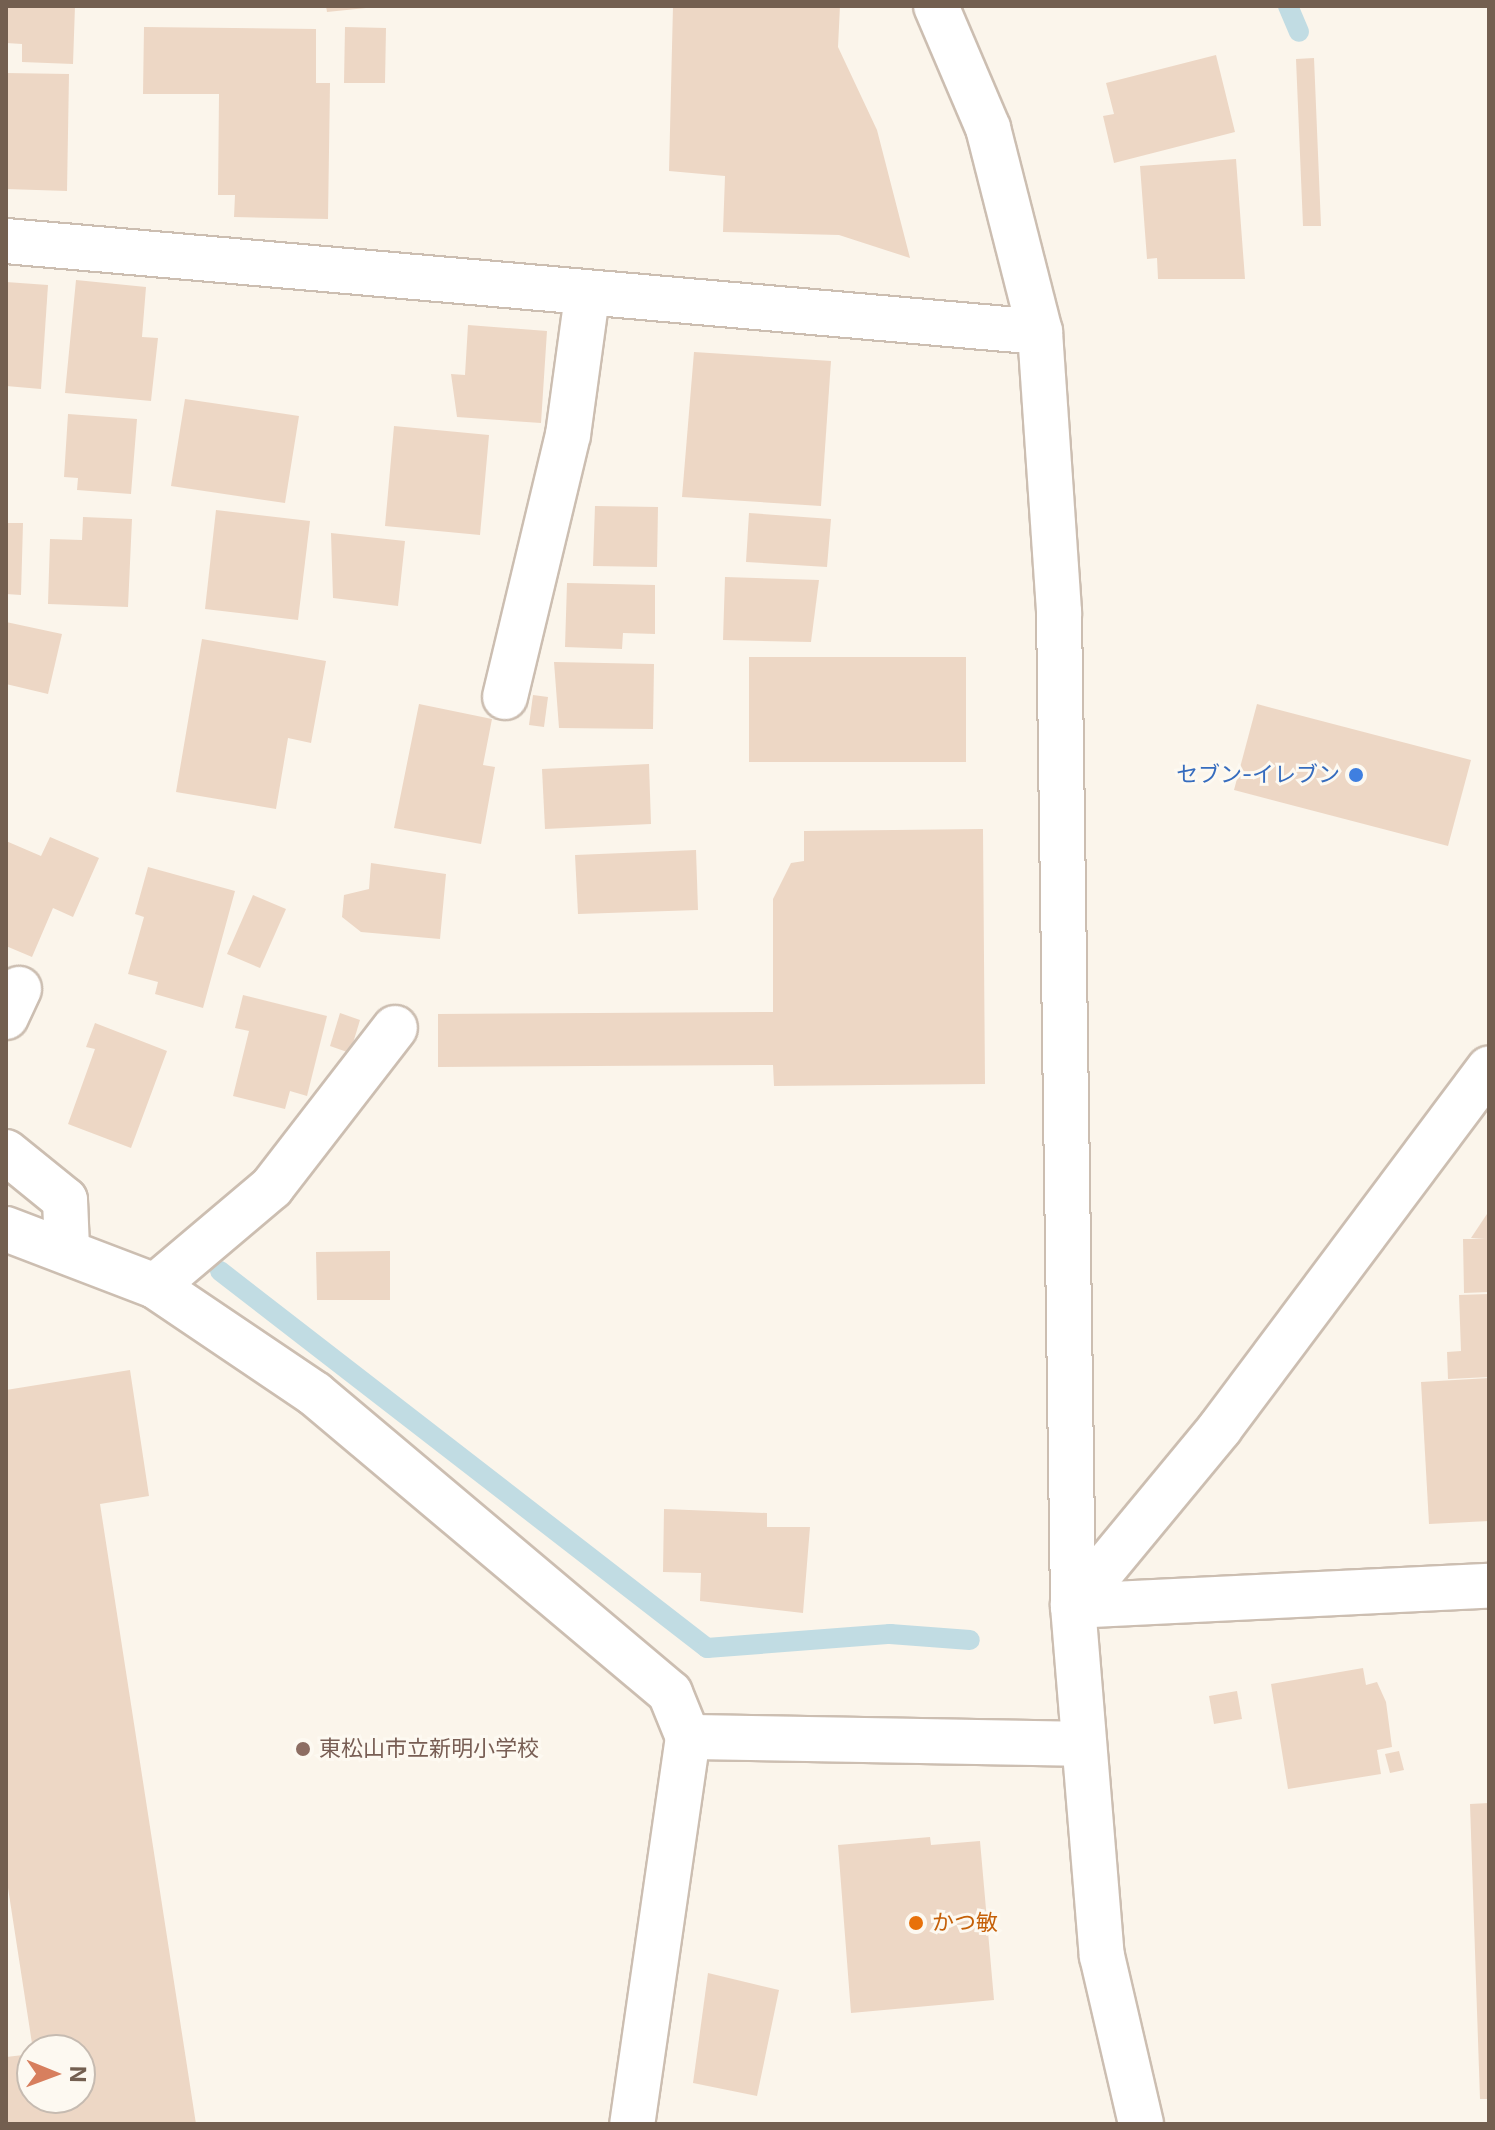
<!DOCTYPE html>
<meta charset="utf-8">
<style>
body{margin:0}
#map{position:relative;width:1495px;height:2130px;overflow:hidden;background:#fbf5eb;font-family:Inter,"Noto Sans JP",sans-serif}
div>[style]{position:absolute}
.stream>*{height:20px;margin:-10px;padding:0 10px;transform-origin:10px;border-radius:10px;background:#c1dce3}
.building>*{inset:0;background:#edd7c5}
.roads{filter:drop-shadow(2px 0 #ccbeb1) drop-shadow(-2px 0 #ccbeb1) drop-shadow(0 2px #ccbeb1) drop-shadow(0 -2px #ccbeb1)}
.street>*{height:44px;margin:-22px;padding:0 22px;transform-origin:22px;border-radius:22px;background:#fff}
.secondary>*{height:44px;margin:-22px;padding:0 22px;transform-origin:22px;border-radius:22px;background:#fff}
.dots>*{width:22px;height:22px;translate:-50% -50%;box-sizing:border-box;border:4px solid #fdf9f1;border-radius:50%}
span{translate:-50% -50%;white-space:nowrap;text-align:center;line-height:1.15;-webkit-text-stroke:6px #fdf9f1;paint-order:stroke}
.shop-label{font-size:22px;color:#366cbe}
.right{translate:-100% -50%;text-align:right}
.education-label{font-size:22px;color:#785e54}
.left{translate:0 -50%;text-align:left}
.food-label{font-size:22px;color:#c56008}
.frame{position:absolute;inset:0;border:8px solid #735f50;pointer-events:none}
.north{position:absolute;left:16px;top:2034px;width:80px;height:80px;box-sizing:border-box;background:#fdf9f1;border:2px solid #c6bbb1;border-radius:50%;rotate:91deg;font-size:22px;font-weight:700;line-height:32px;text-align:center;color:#735f50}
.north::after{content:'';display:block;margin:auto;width:28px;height:36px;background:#d77f5e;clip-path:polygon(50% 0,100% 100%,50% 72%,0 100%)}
</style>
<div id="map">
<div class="stream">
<div style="left:1288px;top:6px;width:28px;rotate:67deg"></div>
<div style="left:220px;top:1271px;width:616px;rotate:37.74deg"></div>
<div style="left:707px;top:1648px;width:184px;rotate:-4.4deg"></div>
<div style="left:890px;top:1634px;width:80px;rotate:4.3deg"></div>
</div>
<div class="building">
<div style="clip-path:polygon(6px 6px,75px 6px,73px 64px,22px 62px,22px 44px,6px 43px)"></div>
<div style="clip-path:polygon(326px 6px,366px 6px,366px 8px,327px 12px)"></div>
<div style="clip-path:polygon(673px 6px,840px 6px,838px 47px,877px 130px,910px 258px,839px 235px,723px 232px,725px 176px,669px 171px)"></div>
<div style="clip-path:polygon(144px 27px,316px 29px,316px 83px,330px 83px,328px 219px,234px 217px,235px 195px,218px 195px,219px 94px,143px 94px)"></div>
<div style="clip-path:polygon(345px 27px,386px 28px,385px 83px,344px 83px)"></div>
<div style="clip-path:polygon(1216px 55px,1235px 132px,1114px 163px,1103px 116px,1114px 114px,1106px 83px)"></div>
<div style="clip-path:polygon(1314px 58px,1321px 226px,1303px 226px,1296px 59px)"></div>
<div style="clip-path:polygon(6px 73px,69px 74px,67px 191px,6px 189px)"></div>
<div style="clip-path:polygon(1236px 159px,1245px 279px,1158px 279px,1157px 258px,1147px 259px,1140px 166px)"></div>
<div style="clip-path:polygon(76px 280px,146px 287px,142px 337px,158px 338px,151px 401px,65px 393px)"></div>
<div style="clip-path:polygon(6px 282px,48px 285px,41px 389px,6px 386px)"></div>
<div style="clip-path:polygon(468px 325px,547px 331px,541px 423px,457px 417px,451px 374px,465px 375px)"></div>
<div style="clip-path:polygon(694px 352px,831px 361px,821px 506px,682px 497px)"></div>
<div style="clip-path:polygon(185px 399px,299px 416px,285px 503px,171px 486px)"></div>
<div style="clip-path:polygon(68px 414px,137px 419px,131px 494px,77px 490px,78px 478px,64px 477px)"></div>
<div style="clip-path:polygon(394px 426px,489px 435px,480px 535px,385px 526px)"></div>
<div style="clip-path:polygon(595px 506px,658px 507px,657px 567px,593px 566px)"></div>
<div style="clip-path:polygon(216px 510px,310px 521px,298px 620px,205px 609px)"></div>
<div style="clip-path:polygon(749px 513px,831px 519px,827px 567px,746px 562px)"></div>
<div style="clip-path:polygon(83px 517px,132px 519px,128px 607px,48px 604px,50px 539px,82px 540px)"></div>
<div style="clip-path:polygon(6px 523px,23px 523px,21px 595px,6px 594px)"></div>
<div style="clip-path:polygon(331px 533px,405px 541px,398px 606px,333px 598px)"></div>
<div style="clip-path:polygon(725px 577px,819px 580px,811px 642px,723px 640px)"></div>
<div style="clip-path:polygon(567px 583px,655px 585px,655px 634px,623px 633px,622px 649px,565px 647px)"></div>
<div style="clip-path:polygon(6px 622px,62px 634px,48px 694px,6px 684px)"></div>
<div style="clip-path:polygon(202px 639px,326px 661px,311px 743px,288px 738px,276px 809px,176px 792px)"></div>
<div style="clip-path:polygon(749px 657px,966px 657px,966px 762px,749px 762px)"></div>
<div style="clip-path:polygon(554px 662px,654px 664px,653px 729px,559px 728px)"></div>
<div style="clip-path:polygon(533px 695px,548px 697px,544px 727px,529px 725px)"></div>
<div style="clip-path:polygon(419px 704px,492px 719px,483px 765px,495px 767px,481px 844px,394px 828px)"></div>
<div style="clip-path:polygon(1257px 704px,1471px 760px,1448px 846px,1234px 790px)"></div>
<div style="clip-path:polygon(649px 764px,651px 824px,545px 829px,542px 769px)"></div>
<div style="clip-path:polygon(983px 829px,985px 1084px,774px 1086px,773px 1065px,438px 1067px,438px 1014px,773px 1012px,773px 899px,791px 863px,804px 861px,804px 831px)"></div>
<div style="clip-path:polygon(50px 837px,99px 858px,73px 917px,53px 908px,32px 957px,6px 946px,6px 841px,41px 856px)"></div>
<div style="clip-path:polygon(696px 850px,698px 910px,578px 914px,575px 855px)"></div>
<div style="clip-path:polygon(371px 863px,446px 874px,440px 939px,361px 932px,342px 917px,344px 895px,369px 889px)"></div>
<div style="clip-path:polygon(148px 867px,235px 891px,203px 1008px,155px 994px,158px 982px,128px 974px,144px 917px,135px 914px)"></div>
<div style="clip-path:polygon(253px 895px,286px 909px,260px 968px,227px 954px)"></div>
<div style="clip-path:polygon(243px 995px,327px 1016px,307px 1096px,290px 1091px,285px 1109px,233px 1096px,249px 1031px,235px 1028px)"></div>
<div style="clip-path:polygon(340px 1013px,360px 1020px,350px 1053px,330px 1046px)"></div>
<div style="clip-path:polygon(95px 1023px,167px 1051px,131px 1148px,68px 1124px,95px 1049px,86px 1047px)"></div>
<div style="clip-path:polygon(1489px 1211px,1489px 1292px,1464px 1293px,1463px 1239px,1485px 1239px,1471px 1238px)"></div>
<div style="clip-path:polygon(390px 1251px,390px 1300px,317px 1300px,316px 1252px)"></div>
<div style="clip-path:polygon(1489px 1294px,1489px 1377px,1448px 1379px,1447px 1352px,1461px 1351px,1459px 1295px)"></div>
<div style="clip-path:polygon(130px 1370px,149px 1496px,100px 1504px,196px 2124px,6px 2124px,6px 2057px,32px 2054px,32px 2098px,80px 2098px,80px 2050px,33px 2050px,6px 1875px,6px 1390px)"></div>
<div style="clip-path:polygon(1489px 1378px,1489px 1521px,1429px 1524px,1421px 1382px)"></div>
<div style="clip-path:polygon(664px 1509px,767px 1513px,767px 1527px,810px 1527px,803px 1613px,700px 1601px,701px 1573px,663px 1572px)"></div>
<div style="clip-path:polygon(1363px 1668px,1366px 1685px,1377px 1682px,1386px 1702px,1392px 1747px,1377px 1750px,1381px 1774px,1288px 1789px,1271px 1684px)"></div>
<div style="clip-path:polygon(1237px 1691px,1242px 1719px,1214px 1724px,1209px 1696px)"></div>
<div style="clip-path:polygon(1399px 1751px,1404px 1770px,1390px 1773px,1385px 1754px)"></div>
<div style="clip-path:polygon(1489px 1803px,1489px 2099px,1480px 2099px,1470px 1804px)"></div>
<div style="clip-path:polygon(930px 1837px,931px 1845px,980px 1841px,994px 2000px,851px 2013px,838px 1845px)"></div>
<div style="clip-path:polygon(708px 1973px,779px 1990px,757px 2096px,693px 2083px)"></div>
</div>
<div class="roads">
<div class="street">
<div style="left:6px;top:241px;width:1038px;rotate:5.03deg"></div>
<div style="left:505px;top:697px;width:269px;rotate:-76.5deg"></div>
<div style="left:568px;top:435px;width:140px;rotate:-82.2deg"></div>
<div style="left:6px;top:1017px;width:31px;rotate:-65deg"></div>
<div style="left:6px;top:1152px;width:76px;rotate:39.1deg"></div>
<div style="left:65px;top:1200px;width:47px;rotate:87.6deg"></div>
<div style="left:6px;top:1229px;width:160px;rotate:20.9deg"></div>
<div style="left:155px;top:1286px;width:193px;rotate:34deg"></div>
<div style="left:315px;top:1394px;width:464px;rotate:40.1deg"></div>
<div style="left:670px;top:1693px;width:48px;rotate:67.8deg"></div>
<div style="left:688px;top:1737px;width:391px;rotate:98.2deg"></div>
<div style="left:155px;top:1286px;width:153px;rotate:-40.2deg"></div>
<div style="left:272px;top:1187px;width:201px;rotate:-52.3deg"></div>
<div style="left:688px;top:1737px;width:394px;rotate:1deg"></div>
</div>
<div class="secondary">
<div style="left:936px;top:6px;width:133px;rotate:66.9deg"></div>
<div style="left:988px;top:128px;width:211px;rotate:75.7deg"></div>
<div style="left:1040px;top:332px;width:281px;rotate:86.1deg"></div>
<div style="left:1059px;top:612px;width:994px;rotate:89.19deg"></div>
<div style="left:1073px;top:1606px;width:351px;rotate:85.3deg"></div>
<div style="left:1102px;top:1956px;width:172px;rotate:76.9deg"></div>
<div style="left:1073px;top:1606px;width:231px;rotate:-50.4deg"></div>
<div style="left:1220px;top:1428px;width:449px;rotate:-53.2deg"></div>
<div style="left:1073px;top:1606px;width:416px;rotate:-2.8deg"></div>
</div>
</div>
<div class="dots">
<div style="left:1356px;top:775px;background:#3f7fe0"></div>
<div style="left:303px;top:1749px;background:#8d6e63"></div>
<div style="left:916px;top:1923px;background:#e8710a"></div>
</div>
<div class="shop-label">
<span class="right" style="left:1340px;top:775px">セブン-イレブン</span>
</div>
<div class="education-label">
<span class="left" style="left:319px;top:1749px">東松山市立新明小学校</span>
</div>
<div class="food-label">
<span class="left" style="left:932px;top:1923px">かつ敏</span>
</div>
<div class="frame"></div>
<div class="north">N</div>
</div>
